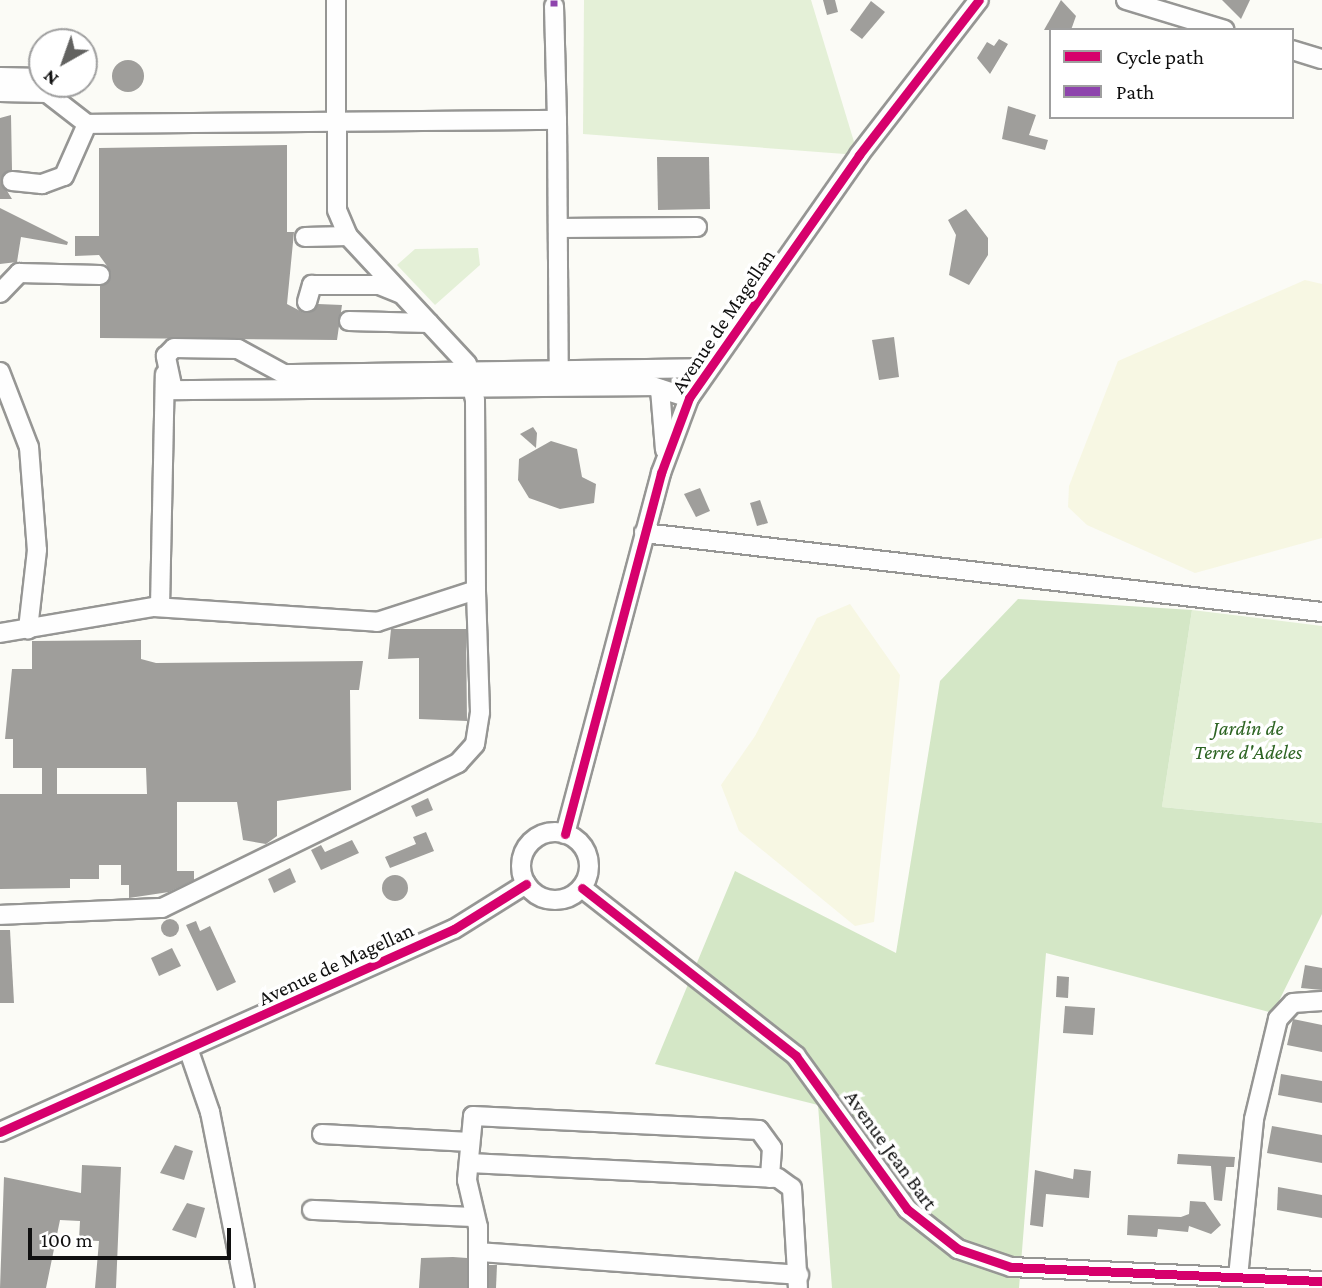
<!DOCTYPE html>
<style>
body{margin:0}
#map{position:relative;width:1322px;height:1288px;overflow:hidden;background:#fbfbf6;font-family:"Crimson Pro",serif}
div>[style]{position:absolute}
.farmland>*{inset:0;background:#f7f7e3}
.green>*{inset:0;background:#e4f0d7}
.forest>*{inset:0;background:#d4e7c6}
.building>*{inset:0;background:#9f9e9b}
.round{border-radius:50%}
.roads{filter:drop-shadow(2px 0 #969694) drop-shadow(-2px 0 #969694) drop-shadow(0 2px #969694) drop-shadow(0 -2px #969694)}
.minor>*{height:18px;margin:-9px;padding:0 9px;transform-origin:9px;border-radius:9px;background:#fefefe}
.minor>.ring{margin:-9px;padding:0;box-sizing:content-box;background:none;border:18px solid #fefefe;border-radius:50%}
.quiet>*{height:7px;margin-top:-3.5px;transform-origin:0;background:repeating-linear-gradient(90deg,#8e44ad 0 14px,transparent 0 21px)}
.cycleway>*{height:9px;margin:-4.5px;padding:0 4.5px;transform-origin:4.5px;border-radius:4.5px;background:#d6006c}
span{translate:-50% -50%;white-space:nowrap;text-align:center;line-height:1.15;-webkit-text-stroke:7px #fff;paint-order:stroke}
.street-label{font-size:21px;color:#101010}
.park-label{font-size:21px;color:#2d6423;font-style:italic}
.legend{position:absolute;left:1049px;top:28px;width:245px;height:91px;box-sizing:border-box;background:#fff;border:2px solid #9f9f9f;margin:0;padding:9px 12px;list-style:none;font-size:21px;color:#101010}
.legend li{display:flex;align-items:center;gap:14px;height:35px}
.legend b{width:35px;border:2px solid #9f9f9f}
.north{position:absolute;left:28px;top:28px;width:70px;height:70px;box-sizing:border-box;background:#fff;border:2px solid #9f9f9f;border-radius:50%;rotate:220deg;font-size:19px;font-weight:700;line-height:28px;text-align:center;color:#101010}
.north::after{content:'';display:block;margin:auto;width:24px;height:32px;background:#626260;clip-path:polygon(50% 0,100% 100%,50% 72%,0 100%)}
.scale{position:absolute;left:28px;top:1228px;width:203px;height:32px;box-sizing:border-box;border:4px solid #101010;border-top:0;padding-left:9px;font-size:21px;line-height:24px;white-space:nowrap;color:#101010;-webkit-text-stroke:5px #fff;paint-order:stroke}
</style>
<div id="map">
<div class="farmland">
<div style="clip-path:polygon(1305px 280px,1322px 284px,1322px 538px,1195px 573px,1087px 525px,1068px 507px,1069px 486px,1118px 361px)"></div>
<div style="clip-path:polygon(850px 604px,900px 675px,874px 922px,855px 926px,739px 831px,721px 785px,755px 736px,817px 618px)"></div>
</div>
<div class="green">
<div style="clip-path:polygon(584px 0,811px 0,858px 155px,583px 134px)"></div>
<div style="clip-path:polygon(478px 248px,480px 265px,435px 305px,397px 265px,415px 249px)"></div>
<div style="clip-path:polygon(1192px 610px,1322px 626px,1322px 823px,1162px 807px)"></div>
</div>
<div class="forest">
<div style="clip-path:polygon(1018px 599px,1192px 610px,1162px 807px,1322px 823px,1322px 914px,1273px 1013px,1046px 953px,1019px 1288px,832px 1288px,818px 1105px,655px 1064px,735px 871px,896px 953px,940px 681px)"></div>
</div>
<div class="building">
<div style="clip-path:polygon(823px 0,835px 0,838px 12px,827px 15px)"></div>
<div style="clip-path:polygon(1061px 0,1076px 16px,1071px 30px,1044px 30px)"></div>
<div style="clip-path:polygon(1222px 0,1250px 0,1241px 19px)"></div>
<div style="clip-path:polygon(871px 1px,885px 12px,862px 39px,850px 30px)"></div>
<div style="clip-path:polygon(999px 39px,1008px 44px,990px 74px,977px 58px,987px 42px,994px 46px)"></div>
<div class="round" style="left:112px;top:60px;width:32px;height:32px"></div>
<div style="clip-path:polygon(1008px 106px,1036px 115px,1029px 135px,1048px 140px,1045px 150px,1002px 139px)"></div>
<div style="clip-path:polygon(11px 115px,12px 170px,1px 181px,12px 199px,0 199px,0 118px)"></div>
<div style="clip-path:polygon(287px 145px,287px 232px,294px 232px,287px 304px,304px 313px,318px 304px,342px 305px,337px 340px,100px 338px,100px 286px,109px 281px,110px 270px,99px 255px,75px 256px,75px 236px,99px 236px,99px 148px)"></div>
<div style="clip-path:polygon(657px 157px,709px 157px,710px 209px,658px 210px)"></div>
<div style="clip-path:polygon(0 208px,68px 242px,67px 245px,21px 237px,17px 262px,0 264px)"></div>
<div style="clip-path:polygon(966px 209px,988px 238px,988px 255px,969px 285px,949px 275px,956px 235px,948px 220px)"></div>
<div style="clip-path:polygon(894px 337px,899px 377px,879px 380px,872px 340px)"></div>
<div style="clip-path:polygon(533px 427px,537px 433px,536px 448px,520px 434px)"></div>
<div style="clip-path:polygon(551px 441px,577px 449px,582px 477px,596px 484px,594px 503px,560px 509px,529px 498px,518px 480px,519px 459px)"></div>
<div style="clip-path:polygon(700px 488px,710px 511px,696px 517px,684px 494px)"></div>
<div style="clip-path:polygon(760px 500px,768px 523px,757px 526px,750px 503px)"></div>
<div style="clip-path:polygon(391px 629px,466px 629px,467px 721px,419px 719px,419px 658px,388px 659px)"></div>
<div style="clip-path:polygon(evenodd,141px 640px,141px 659px,156px 663px,363px 661px,359px 690px,350px 690px,351px 790px,277px 801px,277px 836px,266px 844px,243px 840px,237px 802px,177px 802px,177px 871px,194px 871px,194px 880px,169px 892px,129px 898px,129px 885px,121px 885px,121px 865px,99px 865px,99px 879px,70px 879px,70px 888px,0 889px,0 794px,42px 794px,42px 768px,13px 768px,13px 739px,5px 739px,12px 669px,32px 669px,32px 641px,141px 640px,57px 768px,146px 768px,147px 794px,57px 794px,57px 768px)"></div>
<div style="clip-path:polygon(428px 798px,433px 810px,416px 817px,411px 806px)"></div>
<div style="clip-path:polygon(426px 832px,434px 851px,390px 868px,385px 857px,416px 844px,413px 837px)"></div>
<div style="clip-path:polygon(352px 840px,359px 853px,321px 870px,311px 850px,321px 845px,325px 852px)"></div>
<div style="clip-path:polygon(290px 868px,296px 882px,274px 893px,268px 879px)"></div>
<div class="round" style="left:382px;top:875px;width:26px;height:26px"></div>
<div class="round" style="left:161px;top:919px;width:18px;height:18px"></div>
<div style="clip-path:polygon(196px 921px,200px 931px,210px 926px,236px 982px,217px 991px,186px 925px)"></div>
<div style="clip-path:polygon(0 930px,10px 930px,14px 1003px,0 1003px)"></div>
<div style="clip-path:polygon(172px 948px,181px 966px,159px 976px,151px 958px)"></div>
<div style="clip-path:polygon(1305px 965px,1322px 968px,1322px 990px,1301px 988px)"></div>
<div style="clip-path:polygon(1057px 976px,1069px 977px,1068px 998px,1056px 997px)"></div>
<div style="clip-path:polygon(1065px 1006px,1095px 1008px,1093px 1035px,1063px 1033px)"></div>
<div style="clip-path:polygon(1293px 1019px,1322px 1025px,1322px 1052px,1287px 1045px)"></div>
<div style="clip-path:polygon(1281px 1074px,1322px 1081px,1322px 1103px,1278px 1095px)"></div>
<div style="clip-path:polygon(1272px 1126px,1322px 1135px,1322px 1163px,1267px 1153px)"></div>
<div style="clip-path:polygon(175px 1145px,193px 1151px,184px 1180px,160px 1173px)"></div>
<div style="clip-path:polygon(1178px 1154px,1235px 1157px,1234px 1167px,1226px 1167px,1222px 1201px,1214px 1200px,1211px 1166px,1177px 1164px)"></div>
<div style="clip-path:polygon(82px 1165px,121px 1167px,116px 1288px,95px 1288px,99px 1241px,79px 1240px,80px 1221px,60px 1220px,46px 1288px,0 1288px,4px 1177px,81px 1193px)"></div>
<div style="clip-path:polygon(1074px 1169px,1091px 1171px,1089px 1198px,1046px 1194px,1043px 1227px,1030px 1225px,1035px 1170px,1073px 1179px)"></div>
<div style="clip-path:polygon(1278px 1187px,1322px 1195px,1322px 1218px,1277px 1210px)"></div>
<div style="clip-path:polygon(1190px 1201px,1205px 1202px,1221px 1225px,1211px 1234px,1189px 1226px,1188px 1232px,1158px 1229px,1157px 1237px,1127px 1235px,1128px 1215px,1181px 1217px,1189px 1214px)"></div>
<div style="clip-path:polygon(187px 1203px,205px 1208px,196px 1238px,172px 1230px)"></div>
<div style="clip-path:polygon(453px 1257px,467px 1258px,467px 1288px,419px 1288px,421px 1258px)"></div>
<div style="clip-path:polygon(489px 1265px,497px 1265px,496px 1288px,489px 1288px)"></div>
</div>
<div class="roads">
<div class="minor">
<div style="left:1126px;top:0;width:103px;rotate:16.9deg"></div>
<div style="left:554px;top:6px;width:114px;rotate:88.5deg"></div>
<div style="left:1292px;top:50px;width:31px;rotate:17deg"></div>
<div style="left:0;top:77px;width:42px;rotate:1.4deg"></div>
<div style="left:0;top:92px;width:47px;rotate:1.2deg"></div>
<div style="left:47px;top:93px;width:51px;rotate:37.8deg"></div>
<div style="left:12px;top:181px;width:30px;rotate:6deg"></div>
<div style="left:42px;top:184px;width:23px;rotate:-20deg"></div>
<div style="left:64px;top:176px;width:57px;rotate:-66.1deg"></div>
<div style="left:87px;top:124px;width:470px;rotate:-0.5deg"></div>
<div style="left:557px;top:120px;width:259px;rotate:89.6deg"></div>
<div style="left:559px;top:228px;width:138px;rotate:-0.4deg"></div>
<div style="left:305px;top:237px;width:43px;rotate:-1.3deg"></div>
<div style="left:0;top:293px;width:28px;rotate:-46deg"></div>
<div style="left:19px;top:273px;width:81px;rotate:1.4deg"></div>
<div style="left:307px;top:302px;width:18px;rotate:-74deg"></div>
<div style="left:312px;top:285px;width:67px"></div>
<div style="left:379px;top:285px;width:22px;rotate:22deg"></div>
<div style="left:349px;top:321px;width:80px;rotate:1.4deg"></div>
<div style="left:0;top:372px;width:80px;rotate:68.9deg"></div>
<div style="left:29px;top:447px;width:103px;rotate:85.6deg"></div>
<div style="left:37px;top:550px;width:80px;rotate:96.5deg"></div>
<div style="left:660px;top:389px;width:61px;rotate:85.3deg"></div>
<div style="left:689px;top:398px;width:40px;rotate:-162deg"></div>
<div style="left:651px;top:386px;width:478px;rotate:179.5deg"></div>
<div style="left:173px;top:390px;width:35px;rotate:-102deg"></div>
<div style="left:166px;top:356px;width:11px;rotate:-45deg"></div>
<div style="left:174px;top:348px;width:64px;rotate:0.9deg"></div>
<div style="left:238px;top:349px;width:52px;rotate:28.5deg"></div>
<div style="left:284px;top:374px;width:424px;rotate:-0.8deg"></div>
<div style="left:644px;top:533px;width:683px;rotate:6.65deg"></div>
<div style="left:160px;top:607px;width:233px;rotate:-88.8deg"></div>
<div style="left:0;top:633px;width:156px;rotate:-9.6deg"></div>
<div style="left:154px;top:607px;width:224px;rotate:3.8deg"></div>
<div style="left:377px;top:622px;width:104px;rotate:-17.9deg"></div>
<div style="left:476px;top:590px;width:190px;rotate:-90.3deg"></div>
<div style="left:475px;top:400px;width:37px;rotate:-103deg"></div>
<div style="left:467px;top:364px;width:175px;rotate:-132.9deg"></div>
<div style="left:348px;top:236px;width:28px;rotate:-113deg"></div>
<div style="left:337px;top:210px;width:210px;rotate:-90.3deg"></div>
<div class="ring" style="left:521px;top:832px;width:50px;height:50px"></div>
<div style="left:565px;top:834px;width:374px;rotate:-75.1deg"></div>
<div style="left:661px;top:473px;width:80px;rotate:-69.5deg"></div>
<div style="left:689px;top:398px;width:297px;rotate:-55deg"></div>
<div style="left:859px;top:155px;width:196px;rotate:-52.3deg"></div>
<div style="left:582px;top:888px;width:272px;rotate:38.1deg"></div>
<div style="left:796px;top:1056px;width:189px;rotate:54deg"></div>
<div style="left:907px;top:1209px;width:65px;rotate:38.1deg"></div>
<div style="left:958px;top:1249px;width:56px;rotate:18.8deg"></div>
<div style="left:1011px;top:1267px;width:311px;rotate:2.6deg"></div>
<div style="left:0;top:915px;width:162px;rotate:-2.5deg"></div>
<div style="left:162px;top:908px;width:330px;rotate:-26.1deg"></div>
<div style="left:458px;top:763px;width:25px;rotate:-48deg"></div>
<div style="left:475px;top:744px;width:32px;rotate:-81deg"></div>
<div style="left:480px;top:712px;width:122px;rotate:-91.9deg"></div>
<div style="left:189px;top:1051px;width:65px;rotate:71deg"></div>
<div style="left:210px;top:1112px;width:179px;rotate:78.8deg"></div>
<div style="left:0;top:1132px;width:497px;rotate:-24.1deg"></div>
<div style="left:454px;top:929px;width:85px;rotate:-32deg"></div>
<div style="left:322px;top:1134px;width:148px;rotate:3.1deg"></div>
<div style="left:469px;top:1163px;width:309px;rotate:2.8deg"></div>
<div style="left:778px;top:1178px;width:17px;rotate:36deg"></div>
<div style="left:792px;top:1188px;width:100px;rotate:86.6deg"></div>
<div style="left:312px;top:1210px;width:163px;rotate:2.5deg"></div>
<div style="left:479px;top:1252px;width:321px;rotate:4.1deg"></div>
<div style="left:1238px;top:1277px;width:159px;rotate:-84.2deg"></div>
<div style="left:1254px;top:1119px;width:103px;rotate:-76.5deg"></div>
<div style="left:1278px;top:1019px;width:22px;rotate:-47deg"></div>
<div style="left:1293px;top:1003px;width:29px;rotate:-4deg"></div>
<div style="left:478px;top:1288px;width:61px;rotate:-90deg"></div>
<div style="left:478px;top:1227px;width:48px;rotate:-103.2deg"></div>
<div style="left:467px;top:1180px;width:64px;rotate:-84.6deg"></div>
<div style="left:473px;top:1116px;width:286px;rotate:2.8deg"></div>
<div style="left:759px;top:1130px;width:22px;rotate:54deg"></div>
<div style="left:772px;top:1148px;width:30px;rotate:94deg"></div>
</div>
</div>
<div class="quiet">
<div style="left:554px;top:6px;width:6px;rotate:-90deg"></div>
</div>
<div class="cycleway">
<div style="left:565px;top:834px;width:374px;rotate:-75.1deg"></div>
<div style="left:661px;top:473px;width:80px;rotate:-69.5deg"></div>
<div style="left:689px;top:398px;width:297px;rotate:-55deg"></div>
<div style="left:859px;top:155px;width:196px;rotate:-52.3deg"></div>
<div style="left:582px;top:888px;width:272px;rotate:38.1deg"></div>
<div style="left:796px;top:1056px;width:189px;rotate:54deg"></div>
<div style="left:907px;top:1209px;width:65px;rotate:38.1deg"></div>
<div style="left:958px;top:1249px;width:56px;rotate:18.8deg"></div>
<div style="left:1011px;top:1267px;width:311px;rotate:2.6deg"></div>
<div style="left:0;top:1132px;width:497px;rotate:-24.1deg"></div>
<div style="left:454px;top:929px;width:85px;rotate:-32deg"></div>
</div>
<div class="street-label">
<span style="left:723px;top:321px;rotate:-56deg">Avenue de Magellan</span>
<span style="left:336px;top:964px;rotate:-25deg">Avenue de Magellan</span>
<span style="left:891px;top:1150px;rotate:54deg">Avenue Jean Bart</span>
</div>
<div class="park-label">
<span style="left:1248px;top:740px">Jardin de<br>Terre d'Adeles</span>
</div>
<ul class="legend">
<li><b style="height:9px;background:#d6006c"></b>Cycle path</li>
<li><b style="height:9px;background:#8e44ad"></b>Path</li>
</ul>
<div class="north">N</div>
<div class="scale">100 m</div>
</div>
